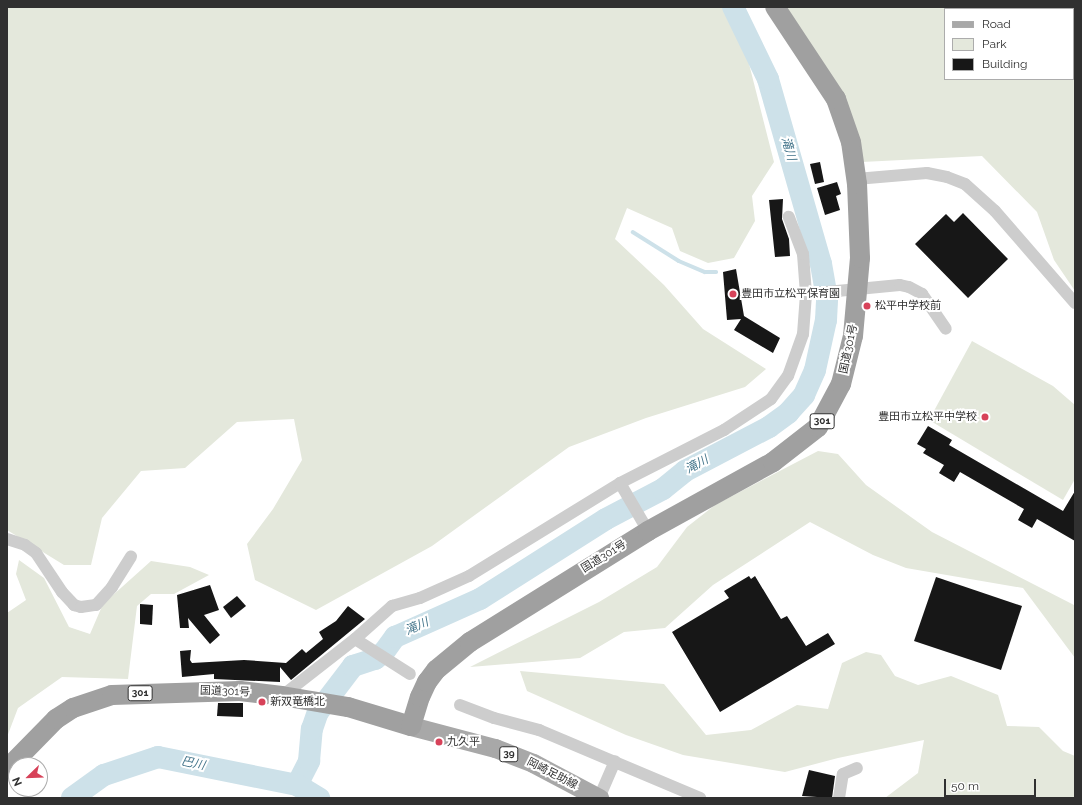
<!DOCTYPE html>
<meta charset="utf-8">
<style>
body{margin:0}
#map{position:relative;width:1082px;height:805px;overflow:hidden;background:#fff;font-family:Raleway,"Noto Sans JP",sans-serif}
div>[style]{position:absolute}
.green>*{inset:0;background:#e4e8dc}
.stream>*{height:3.5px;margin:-1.75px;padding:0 1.75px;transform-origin:1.75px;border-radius:1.75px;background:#cde1e9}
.river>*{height:22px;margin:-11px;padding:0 11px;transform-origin:11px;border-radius:11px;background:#cde1e9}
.building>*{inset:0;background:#171717}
.minor>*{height:12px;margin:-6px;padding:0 6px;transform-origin:6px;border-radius:6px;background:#cdcdcd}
.primary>*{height:19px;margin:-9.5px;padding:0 9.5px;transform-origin:9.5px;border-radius:9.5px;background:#a8a8a8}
.trunk>*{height:20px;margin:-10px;padding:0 10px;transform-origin:10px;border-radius:10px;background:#a0a0a0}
.dots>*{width:11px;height:11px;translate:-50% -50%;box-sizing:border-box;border:2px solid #fff;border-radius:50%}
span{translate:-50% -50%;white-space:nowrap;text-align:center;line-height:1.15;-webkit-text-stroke:4px #fff;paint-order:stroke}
.shield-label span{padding:1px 3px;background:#fff;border:1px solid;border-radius:3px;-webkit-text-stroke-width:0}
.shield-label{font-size:10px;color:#303030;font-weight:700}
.poi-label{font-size:11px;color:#303030}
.left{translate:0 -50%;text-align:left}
.right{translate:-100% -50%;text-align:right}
.street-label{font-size:11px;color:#303030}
.water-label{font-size:12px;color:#44758b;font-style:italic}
.frame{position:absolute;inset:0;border:8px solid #303030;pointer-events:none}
.legend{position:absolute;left:944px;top:8px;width:130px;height:72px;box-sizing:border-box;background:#fff;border:1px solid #acacac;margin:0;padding:5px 7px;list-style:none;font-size:12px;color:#303030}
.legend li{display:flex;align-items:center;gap:8px;height:20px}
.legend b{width:20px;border:1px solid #acacac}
.north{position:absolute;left:8px;top:757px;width:40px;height:40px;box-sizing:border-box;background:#fff;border:1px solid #acacac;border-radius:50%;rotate:247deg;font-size:11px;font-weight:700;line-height:16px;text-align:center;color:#303030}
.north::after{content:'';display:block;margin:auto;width:14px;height:18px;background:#d74259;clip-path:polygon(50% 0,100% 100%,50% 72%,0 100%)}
.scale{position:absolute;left:944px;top:779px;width:92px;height:18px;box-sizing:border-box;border:2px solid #303030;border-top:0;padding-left:5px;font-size:12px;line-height:14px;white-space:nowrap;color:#303030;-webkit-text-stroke:3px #fff;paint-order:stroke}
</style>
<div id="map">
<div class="green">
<div style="clip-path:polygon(7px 7px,725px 7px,747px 56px,774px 162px,752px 196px,755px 221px,734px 258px,708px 263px,680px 251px,672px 228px,627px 208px,615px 239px,664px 285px,703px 329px,766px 369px,745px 387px,646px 418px,569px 447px,432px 546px,316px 610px,255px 580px,247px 544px,273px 509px,302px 460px,294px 419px,237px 422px,185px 468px,141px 471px,102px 518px,91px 565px,64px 565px,7px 530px)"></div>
<div style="clip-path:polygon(evenodd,782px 7px,1075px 7px,1075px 291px,1054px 260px,1037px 212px,982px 156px,862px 162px,782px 7px,945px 9px,1073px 9px,1073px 79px,945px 79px,945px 9px)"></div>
<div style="clip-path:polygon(972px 341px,1053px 386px,1075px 405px,1075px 479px,1063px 500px,929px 420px)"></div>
<div style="clip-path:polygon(818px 451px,838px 454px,866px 485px,932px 532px,1074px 605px,1075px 658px,1023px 588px,906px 568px,873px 555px,810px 522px,713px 585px,665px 628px,624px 632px,580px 658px,470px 667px,599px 602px,657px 567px,687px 527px,715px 505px)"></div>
<div style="clip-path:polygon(19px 560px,44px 578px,69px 627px,90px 634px,103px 604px,151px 561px,190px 567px,209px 575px,174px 594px,151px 594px,137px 606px,128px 679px,62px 677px,18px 708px,7px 737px,7px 613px,26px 600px,16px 574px)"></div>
<div style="clip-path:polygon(866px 652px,881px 655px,895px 676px,918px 685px,951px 676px,998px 695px,1007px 726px,1039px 727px,1063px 751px,1075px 756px,1075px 798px,885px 798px,918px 773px,924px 740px,838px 758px,785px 772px,683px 755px,626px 735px,527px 691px,520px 671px,664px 684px,706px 735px,751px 730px,797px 705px,828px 709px,842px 663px)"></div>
</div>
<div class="stream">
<div style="left:633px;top:232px;width:54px;rotate:32.2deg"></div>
<div style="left:679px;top:261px;width:28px;rotate:23deg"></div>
<div style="left:705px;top:272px;width:11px"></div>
</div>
<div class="river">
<div style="left:297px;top:785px;width:27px;rotate:-63deg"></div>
<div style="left:309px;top:761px;width:32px;rotate:-85deg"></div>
<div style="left:312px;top:729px;width:18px;rotate:-71deg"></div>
<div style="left:318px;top:712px;width:58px;rotate:-52.7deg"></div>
<div style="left:353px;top:666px;width:23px;rotate:-18deg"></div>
<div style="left:375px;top:659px;width:11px;rotate:-38deg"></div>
<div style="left:384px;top:652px;width:19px;rotate:-54deg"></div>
<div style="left:395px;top:637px;width:93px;rotate:-24.1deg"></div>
<div style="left:480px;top:599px;width:149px;rotate:-32.4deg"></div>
<div style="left:606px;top:519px;width:64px;rotate:-27.8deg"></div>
<div style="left:663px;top:489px;width:28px;rotate:-39deg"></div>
<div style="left:685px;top:471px;width:95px;rotate:-27.6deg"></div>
<div style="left:769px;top:427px;width:24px;rotate:-36deg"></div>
<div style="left:788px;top:413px;width:24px;rotate:-48deg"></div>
<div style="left:804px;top:395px;width:27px;rotate:-66deg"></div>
<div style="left:815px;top:370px;width:51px;rotate:-77.6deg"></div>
<div style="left:826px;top:320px;width:22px;rotate:-87deg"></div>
<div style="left:827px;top:298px;width:35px;rotate:-100deg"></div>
<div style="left:821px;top:264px;width:192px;rotate:-106deg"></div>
<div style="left:768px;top:79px;width:80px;rotate:-115.9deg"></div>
<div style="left:72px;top:798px;width:39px;rotate:-36deg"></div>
<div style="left:104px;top:775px;width:57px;rotate:-18.4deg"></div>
<div style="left:158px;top:757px;width:142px;rotate:11.4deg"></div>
<div style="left:297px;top:785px;width:26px;rotate:31deg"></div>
</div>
<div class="building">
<div style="clip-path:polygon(820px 162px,824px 182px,815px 184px,810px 164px)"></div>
<div style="clip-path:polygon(837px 182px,841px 194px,836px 196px,840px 210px,825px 215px,817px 188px)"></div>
<div style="clip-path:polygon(783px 199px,782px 219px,789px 239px,790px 256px,775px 257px,769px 200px)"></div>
<div style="clip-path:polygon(963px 213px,1008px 259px,968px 298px,915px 244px,946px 214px,954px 222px)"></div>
<div style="clip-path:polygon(736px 269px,744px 316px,780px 338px,773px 353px,734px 330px,741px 319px,727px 320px,723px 272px)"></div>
<div style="clip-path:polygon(928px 426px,952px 440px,949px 445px,1063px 511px,1075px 491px,1075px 541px,1037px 519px,1032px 528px,1018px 520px,1024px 509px,960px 472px,954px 482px,939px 473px,944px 465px,923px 453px,926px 449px,917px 444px)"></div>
<div style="clip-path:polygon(749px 576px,751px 579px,755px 576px,781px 619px,787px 616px,806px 646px,828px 633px,835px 644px,720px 712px,672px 632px,729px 598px,724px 591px)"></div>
<div style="clip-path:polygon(936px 577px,1022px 606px,1001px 670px,914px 641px)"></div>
<div style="clip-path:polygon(210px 585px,219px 610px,204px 615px,220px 635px,210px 644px,188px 618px,189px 628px,180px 628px,177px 595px)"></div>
<div style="clip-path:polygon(237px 596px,246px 606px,231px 618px,223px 607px)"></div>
<div style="clip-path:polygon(140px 604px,153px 605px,152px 625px,140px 624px)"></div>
<div style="clip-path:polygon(348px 606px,365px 619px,291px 680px,280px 667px,280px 682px,214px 679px,214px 674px,182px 677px,180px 651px,191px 650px,190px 660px,192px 663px,244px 660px,286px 663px,302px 649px,306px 653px,323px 639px,319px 632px,336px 621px)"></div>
<div style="clip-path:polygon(218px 703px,243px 703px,243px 717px,217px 716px)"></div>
<div style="clip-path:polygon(809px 770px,835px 776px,832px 798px,802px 796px)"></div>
</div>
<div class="minor">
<div style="left:856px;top:179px;width:71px;rotate:-4.8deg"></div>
<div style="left:927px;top:173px;width:20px;rotate:11deg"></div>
<div style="left:947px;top:177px;width:19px;rotate:21deg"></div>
<div style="left:965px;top:184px;width:40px;rotate:42deg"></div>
<div style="left:995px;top:211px;width:122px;rotate:49deg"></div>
<div style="left:806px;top:294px;width:94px;rotate:-5.5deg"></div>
<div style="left:900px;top:285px;width:9px;rotate:13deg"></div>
<div style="left:909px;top:287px;width:15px;rotate:28deg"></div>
<div style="left:922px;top:294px;width:42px;rotate:55.6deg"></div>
<div style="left:620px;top:483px;width:56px;rotate:59.7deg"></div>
<div style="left:7px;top:539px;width:19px;rotate:18deg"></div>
<div style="left:25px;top:545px;width:14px;rotate:36deg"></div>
<div style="left:36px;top:553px;width:47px;rotate:56.3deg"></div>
<div style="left:62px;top:592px;width:18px;rotate:47deg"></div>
<div style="left:74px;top:605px;width:7px;rotate:16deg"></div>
<div style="left:81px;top:607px;width:15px;rotate:-8deg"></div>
<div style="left:96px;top:605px;width:24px;rotate:-48deg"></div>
<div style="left:112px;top:587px;width:36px;rotate:-58deg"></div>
<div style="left:355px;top:639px;width:65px;rotate:32.5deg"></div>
<div style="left:282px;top:696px;width:93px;rotate:-38deg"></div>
<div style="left:355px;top:639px;width:50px;rotate:-41.7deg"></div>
<div style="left:392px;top:606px;width:29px;rotate:-16deg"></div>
<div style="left:420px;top:598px;width:54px;rotate:-24.2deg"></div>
<div style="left:469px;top:576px;width:177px;rotate:-31.6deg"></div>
<div style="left:620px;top:483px;width:117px;rotate:-27deg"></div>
<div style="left:724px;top:430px;width:56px;rotate:-33.4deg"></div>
<div style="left:771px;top:399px;width:29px;rotate:-54deg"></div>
<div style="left:788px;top:376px;width:45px;rotate:-70.3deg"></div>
<div style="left:803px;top:334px;width:40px;rotate:-85.7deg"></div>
<div style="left:806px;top:294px;width:40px;rotate:-94.3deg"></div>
<div style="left:803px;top:254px;width:40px;rotate:-111deg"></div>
<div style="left:460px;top:705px;width:36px;rotate:21deg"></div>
<div style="left:494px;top:718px;width:47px;rotate:14.9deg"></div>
<div style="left:539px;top:730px;width:175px;rotate:22.9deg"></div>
<div style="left:599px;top:798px;width:40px;rotate:-66.6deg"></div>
<div style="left:839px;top:798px;width:24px;rotate:-81deg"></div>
<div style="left:843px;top:774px;width:15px;rotate:-23deg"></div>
</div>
<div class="primary">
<div style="left:411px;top:726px;width:87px;rotate:14.7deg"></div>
<div style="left:495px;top:748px;width:41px;rotate:21.5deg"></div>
<div style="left:533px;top:763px;width:75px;rotate:27.9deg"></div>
</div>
<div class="trunk">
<div style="left:7px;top:769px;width:70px;rotate:-45.6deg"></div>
<div style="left:56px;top:719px;width:20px;rotate:-33deg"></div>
<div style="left:73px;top:708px;width:41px;rotate:-18.4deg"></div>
<div style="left:112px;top:695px;width:128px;rotate:-1.8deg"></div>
<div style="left:240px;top:691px;width:42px;rotate:6.8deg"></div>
<div style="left:282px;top:696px;width:67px;rotate:9.5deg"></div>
<div style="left:348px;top:707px;width:66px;rotate:16.8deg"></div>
<div style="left:411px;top:726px;width:30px;rotate:-73deg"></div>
<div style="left:420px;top:697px;width:17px;rotate:-65deg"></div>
<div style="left:427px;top:682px;width:15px;rotate:-53deg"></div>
<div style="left:436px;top:670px;width:44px;rotate:-39.5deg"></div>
<div style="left:470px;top:642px;width:210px;rotate:-31.9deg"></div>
<div style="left:648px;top:531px;width:143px;rotate:-28.9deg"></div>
<div style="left:773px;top:462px;width:57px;rotate:-37.9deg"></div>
<div style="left:818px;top:427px;width:49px;rotate:-61.9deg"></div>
<div style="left:841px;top:384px;width:49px;rotate:-76deg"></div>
<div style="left:853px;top:336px;width:78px;rotate:-84.9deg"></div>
<div style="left:860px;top:258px;width:74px;rotate:-92.3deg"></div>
<div style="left:857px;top:184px;width:42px;rotate:-98.1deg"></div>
<div style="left:851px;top:142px;width:46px;rotate:-109.2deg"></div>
<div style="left:836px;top:99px;width:110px;rotate:-123.5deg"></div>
</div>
<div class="dots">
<div style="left:733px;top:294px;background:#d74259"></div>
<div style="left:867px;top:306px;background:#d74259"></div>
<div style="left:985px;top:417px;background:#d74259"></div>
<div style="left:262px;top:702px;background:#d74259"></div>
<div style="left:439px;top:742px;background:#d74259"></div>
</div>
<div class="shield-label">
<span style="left:822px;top:421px">301</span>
<span style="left:140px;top:693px">301</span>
<span style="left:509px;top:754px">39</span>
</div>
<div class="poi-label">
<span class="left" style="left:741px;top:294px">豊田市立松平保育園</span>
<span class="left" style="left:875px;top:306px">松平中学校前</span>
<span class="right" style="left:977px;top:417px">豊田市立松平中学校</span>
<span class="left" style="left:270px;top:702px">新双竜橋北</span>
<span class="left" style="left:447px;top:742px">九久平</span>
</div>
<div class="street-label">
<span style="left:849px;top:349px;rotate:-78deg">国道301号</span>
<span style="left:604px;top:557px;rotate:-32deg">国道301号</span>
<span style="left:225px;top:692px;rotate:2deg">国道301号</span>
<span style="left:552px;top:774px;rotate:27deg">岡崎足助線</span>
</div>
<div class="water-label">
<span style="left:788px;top:149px;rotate:74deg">滝川</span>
<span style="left:697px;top:465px;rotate:-29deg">滝川</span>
<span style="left:417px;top:627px;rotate:-24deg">滝川</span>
<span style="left:193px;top:764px;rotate:12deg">巴川</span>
</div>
<div class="frame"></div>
<ul class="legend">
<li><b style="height:5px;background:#a8a8a8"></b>Road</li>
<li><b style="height:11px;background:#e4e8dc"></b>Park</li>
<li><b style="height:11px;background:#171717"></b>Building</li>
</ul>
<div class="north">N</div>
<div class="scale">50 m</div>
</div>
